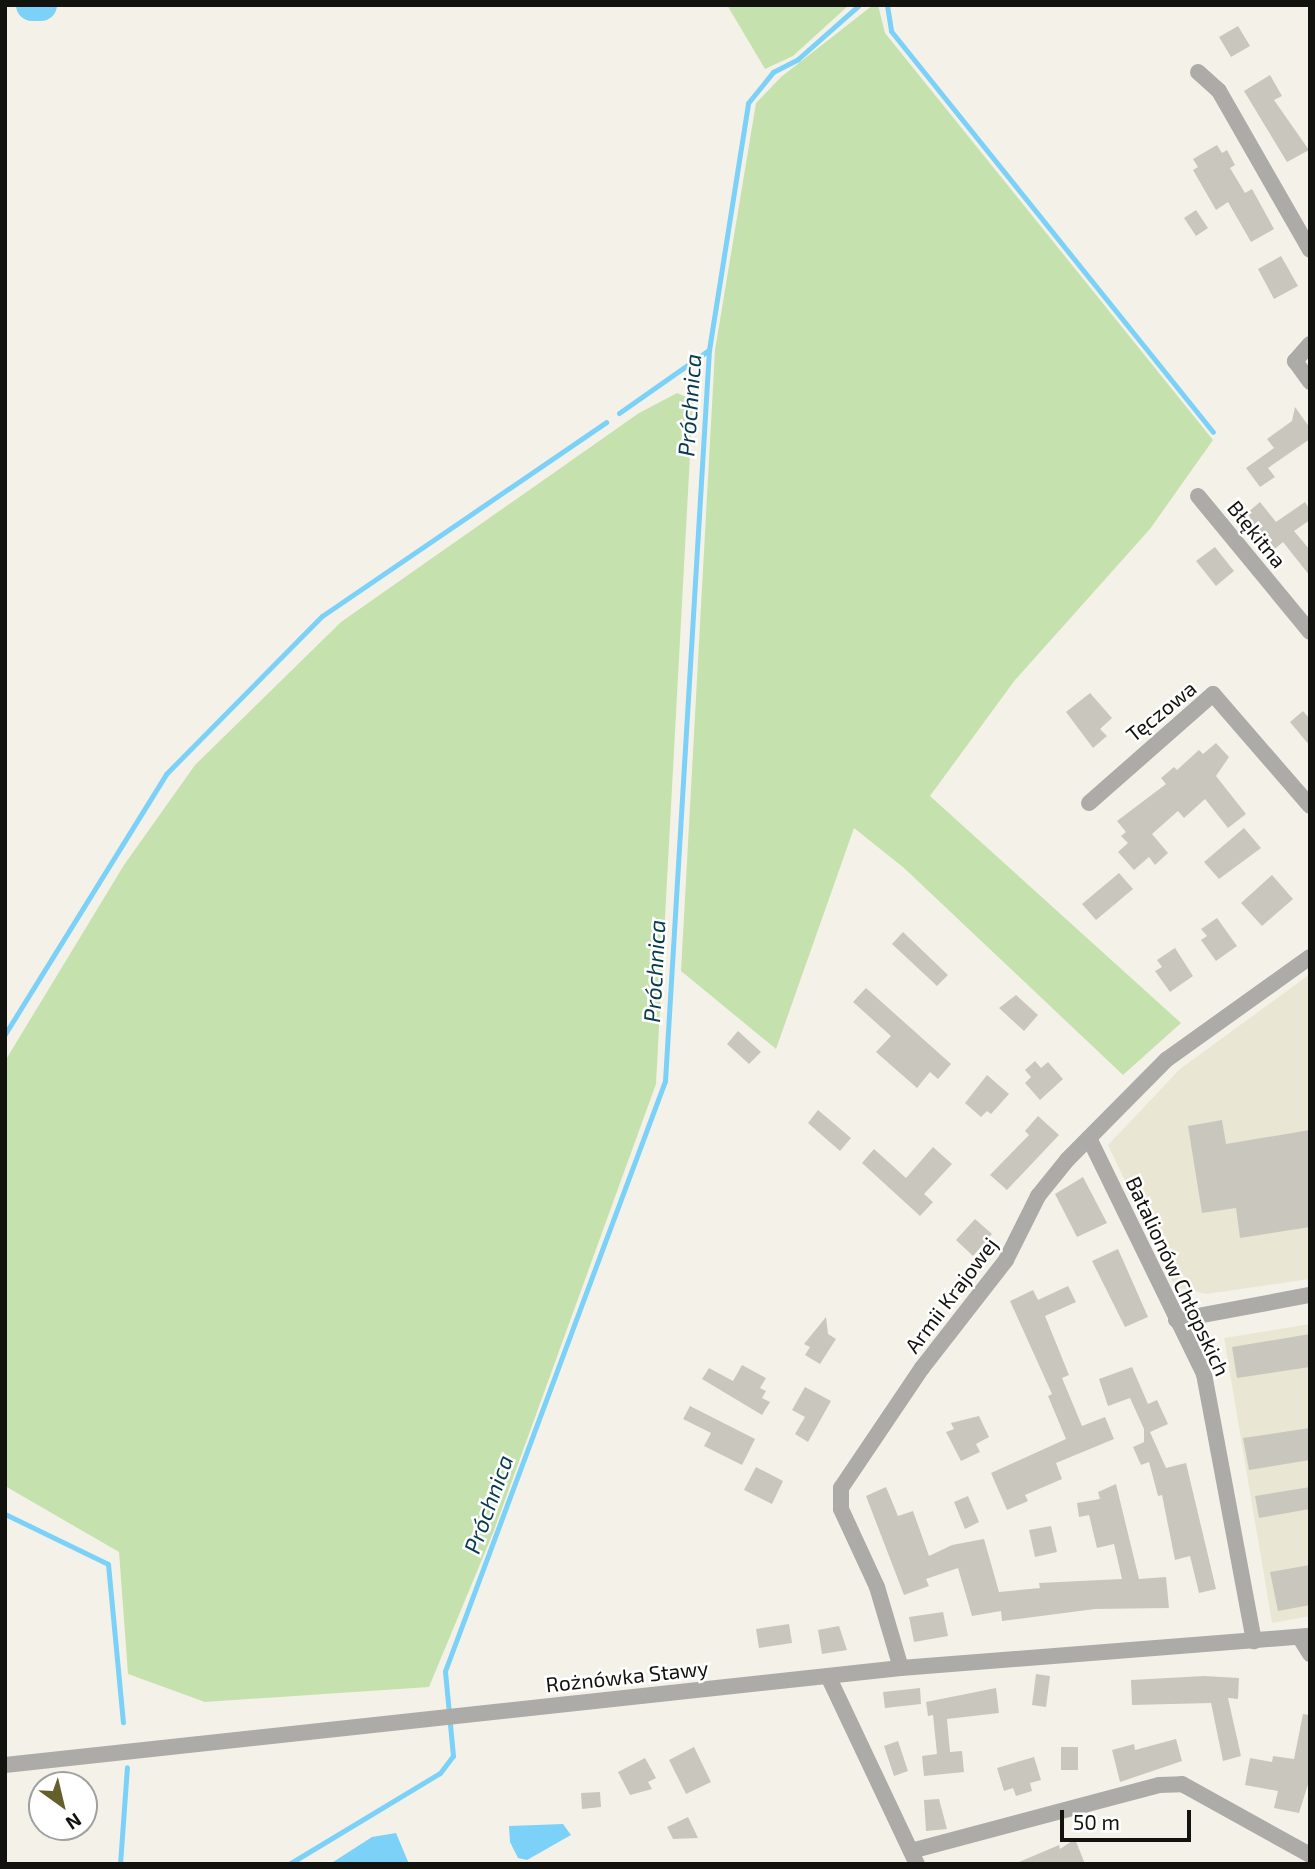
<!DOCTYPE html>
<meta charset="utf-8">
<style>
body{margin:0}
#map{position:relative;width:1315px;height:1869px;overflow:hidden;background:#f4f2e8;font-family:"Exo 2",sans-serif}
div>[style]{position:absolute}
.built>*{inset:0;background:#eae6d4}
.green>*{inset:0;background:#c5e2ae}
.water>*{inset:0;background:#7bd1f7}
.stream>*{height:5px;margin:-2.5px;padding:0 2.5px;transform-origin:2.5px;border-radius:2.5px;background:#7bd1f7}
.river>*{height:32px;margin:-16px;padding:0 16px;transform-origin:16px;border-radius:16px;background:#7bd1f7}
.building>*{inset:0;background:#c9c7bd}
.minor>*{height:16px;margin:-8px;padding:0 8px;transform-origin:8px;border-radius:8px;background:#adaba7}
span{translate:-50% -50%;white-space:nowrap;text-align:center;line-height:1.15;-webkit-text-stroke:5px #fff;paint-order:stroke}
.street-label{font-size:21px;color:#12120e}
.water-label{font-size:23px;color:#073c4f;font-style:italic}
.frame{position:absolute;inset:0;border:7px solid #12120e;pointer-events:none}
.north{position:absolute;left:28px;top:1771px;width:70px;height:70px;box-sizing:border-box;background:#fff;border:2px solid #a0a09f;border-radius:50%;rotate:146deg;font-size:19px;font-weight:700;line-height:28px;text-align:center;color:#12120e}
.north::after{content:'';display:block;margin:auto;width:24px;height:32px;background:#655f2b;clip-path:polygon(50% 0,100% 100%,50% 72%,0 100%)}
.scale{position:absolute;left:1060px;top:1810px;width:131px;height:32px;box-sizing:border-box;border:4px solid #12120e;border-top:0;padding-left:9px;font-size:21px;line-height:24px;white-space:nowrap;color:#12120e;-webkit-text-stroke:5px #fff;paint-order:stroke}
</style>
<div id="map">
<div class="built">
<div style="clip-path:polygon(1310px 974px,1310px 1279px,1206px 1294px,1175px 1287px,1108px 1145px,1180px 1069px)"></div>
<div style="clip-path:polygon(1310px 1324px,1310px 1616px,1272px 1623px,1224px 1338px)"></div>
</div>
<div class="green">
<div style="clip-path:polygon(727px 5px,849px 5px,793px 56px,765px 69px)"></div>
<div style="clip-path:polygon(873px 5px,878px 5px,885px 33px,1213px 440px,1150px 529px,1015px 680px,930px 796px,1181px 1023px,1123px 1075px,904px 868px,854px 828px,776px 1049px,681px 971px,715px 350px,756px 103px,781px 77px)"></div>
<div style="clip-path:polygon(677px 393px,693px 400px,656px 1084px,493px 1533px,429px 1687px,205px 1702px,128px 1674px,119px 1552px,5px 1486px,5px 1061px,124px 865px,195px 765px,341px 622px,639px 413px)"></div>
</div>
<div class="water">
<div style="clip-path:polygon(563px 1824px,571px 1835px,527px 1860px,518px 1858px,510px 1842px,509px 1826px)"></div>
<div style="clip-path:polygon(396px 1833px,409px 1864px,330px 1864px,372px 1837px)"></div>
</div>
<div class="stream">
<div style="left:887px;top:5px;width:26px;rotate:81deg"></div>
<div style="left:891px;top:31px;width:514px;rotate:51.24deg"></div>
<div style="left:619px;top:413px;width:110px;rotate:-35deg"></div>
<div style="left:5px;top:1034px;width:306px;rotate:-58.2deg"></div>
<div style="left:166px;top:774px;width:222px;rotate:-45.4deg"></div>
<div style="left:322px;top:616px;width:344px;rotate:-34.3deg"></div>
<div style="left:5px;top:1514px;width:114px;rotate:25.9deg"></div>
<div style="left:108px;top:1564px;width:159px;rotate:84.6deg"></div>
<div style="left:120px;top:1864px;width:97px;rotate:-85.9deg"></div>
<div style="left:289px;top:1864px;width:176px;rotate:-31.1deg"></div>
<div style="left:440px;top:1773px;width:21px;rotate:-53deg"></div>
<div style="left:453px;top:1756px;width:85px;rotate:-95.4deg"></div>
<div style="left:445px;top:1671px;width:630px;rotate:-69.55deg"></div>
<div style="left:665px;top:1081px;width:732px;rotate:-86.56deg"></div>
<div style="left:709px;top:350px;width:250px;rotate:-81deg"></div>
<div style="left:748px;top:103px;width:40px;rotate:-51deg"></div>
<div style="left:773px;top:72px;width:28px;rotate:-27deg"></div>
<div style="left:798px;top:59px;width:81px;rotate:-41.5deg"></div>
</div>
<div class="river">
<div style="left:32px;top:5px;width:9px"></div>
</div>
<div class="building">
<div style="clip-path:polygon(1238px 26px,1250px 46px,1231px 57px,1219px 37px)"></div>
<div style="clip-path:polygon(1270px 75px,1282px 96px,1274px 100px,1309px 150px,1287px 162px,1244px 91px)"></div>
<div style="clip-path:polygon(1217px 145px,1222px 153px,1227px 150px,1235px 165px,1230px 168px,1245px 193px,1252px 189px,1274px 229px,1251px 242px,1228px 202px,1216px 210px,1193px 170px,1198px 167px,1193px 159px)"></div>
<div style="clip-path:polygon(1196px 210px,1208px 228px,1196px 236px,1184px 218px)"></div>
<div style="clip-path:polygon(1281px 256px,1298px 286px,1274px 299px,1258px 269px)"></div>
<div style="clip-path:polygon(1295px 407px,1310px 428px,1310px 439px,1268px 468px,1275px 477px,1260px 487px,1246px 468px,1274px 448px,1267px 439px,1292px 421px)"></div>
<div style="clip-path:polygon(1260px 502px,1276px 522px,1305px 502px,1310px 510px,1310px 520px,1294px 531px,1310px 550px,1310px 576px,1283px 542px,1270px 553px,1240px 519px)"></div>
<div style="clip-path:polygon(1215px 547px,1234px 571px,1216px 586px,1196px 561px)"></div>
<div style="clip-path:polygon(1090px 693px,1112px 718px,1100px 729px,1107px 736px,1093px 748px,1066px 712px)"></div>
<div style="clip-path:polygon(1303px 711px,1310px 719px,1310px 746px,1290px 722px)"></div>
<div style="clip-path:polygon(1216px 743px,1229px 757px,1216px 776px,1246px 814px,1228px 828px,1205px 799px,1184px 818px,1178px 811px,1152px 834px,1168px 853px,1155px 865px,1149px 857px,1134px 870px,1118px 852px,1128px 843px,1121px 836px,1126px 832px,1117px 821px,1166px 784px,1161px 778px,1174px 767px,1177px 770px,1199px 750px,1203px 754px)"></div>
<div style="clip-path:polygon(1244px 828px,1261px 848px,1219px 879px,1204px 862px)"></div>
<div style="clip-path:polygon(1119px 873px,1133px 889px,1096px 920px,1082px 904px)"></div>
<div style="clip-path:polygon(1272px 875px,1293px 899px,1262px 926px,1241px 903px)"></div>
<div style="clip-path:polygon(1217px 918px,1237px 946px,1216px 961px,1201px 940px,1207px 936px,1201px 929px)"></div>
<div style="clip-path:polygon(903px 932px,948px 975px,937px 986px,892px 944px)"></div>
<div style="clip-path:polygon(1175px 948px,1193px 976px,1170px 992px,1155px 971px,1162px 967px,1157px 960px)"></div>
<div style="clip-path:polygon(866px 988px,951px 1064px,938px 1079px,930px 1072px,917px 1088px,876px 1052px,891px 1036px,853px 1002px)"></div>
<div style="clip-path:polygon(1016px 995px,1038px 1015px,1024px 1031px,999px 1008px)"></div>
<div style="clip-path:polygon(738px 1031px,761px 1052px,749px 1064px,727px 1044px)"></div>
<div style="clip-path:polygon(1035px 1061px,1041px 1068px,1048px 1062px,1063px 1079px,1040px 1100px,1025px 1083px,1031px 1077px,1025px 1070px)"></div>
<div style="clip-path:polygon(987px 1075px,1009px 1094px,991px 1114px,987px 1111px,981px 1117px,965px 1103px)"></div>
<div style="clip-path:polygon(818px 1110px,851px 1138px,840px 1151px,808px 1123px)"></div>
<div style="clip-path:polygon(1038px 1116px,1059px 1135px,1007px 1190px,990px 1175px,1029px 1135px,1025px 1131px)"></div>
<div style="clip-path:polygon(1222px 1120px,1226px 1144px,1310px 1130px,1310px 1227px,1240px 1238px,1236px 1208px,1202px 1213px,1188px 1126px)"></div>
<div style="clip-path:polygon(933px 1147px,952px 1164px,924px 1194px,933px 1202px,920px 1216px,862px 1163px,874px 1149px,906px 1178px)"></div>
<div style="clip-path:polygon(1083px 1177px,1107px 1223px,1077px 1237px,1055px 1194px)"></div>
<div style="clip-path:polygon(975px 1219px,992px 1234px,973px 1256px,956px 1240px)"></div>
<div style="clip-path:polygon(1118px 1249px,1148px 1317px,1125px 1327px,1092px 1261px)"></div>
<div style="clip-path:polygon(1068px 1286px,1076px 1302px,1045px 1316px,1069px 1375px,1062px 1378px,1082px 1426px,1105px 1417px,1114px 1439px,1056px 1463px,1062px 1479px,1025px 1495px,1028px 1501px,1007px 1510px,991px 1473px,1066px 1439px,1048px 1396px,1052px 1394px,1010px 1301px,1033px 1290px,1038px 1300px)"></div>
<div style="clip-path:polygon(826px 1317px,828px 1334px,836px 1339px,820px 1364px,805px 1355px,810px 1347px,804px 1344px)"></div>
<div style="clip-path:polygon(1310px 1334px,1310px 1367px,1237px 1378px,1232px 1347px)"></div>
<div style="clip-path:polygon(742px 1365px,766px 1378px,760px 1388px,766px 1391px,762px 1398px,770px 1402px,762px 1415px,702px 1379px,709px 1368px,733px 1381px)"></div>
<div style="clip-path:polygon(1132px 1367px,1148px 1404px,1157px 1400px,1168px 1424px,1150px 1432px,1166px 1468px,1186px 1463px,1216px 1589px,1199px 1593px,1190px 1556px,1175px 1560px,1162px 1495px,1158px 1496px,1149px 1462px,1141px 1465px,1133px 1447px,1144px 1442px,1144px 1429px,1130px 1398px,1108px 1406px,1099px 1379px)"></div>
<div style="clip-path:polygon(805px 1387px,831px 1401px,808px 1442px,795px 1434px,805px 1417px,792px 1410px)"></div>
<div style="clip-path:polygon(690px 1406px,755px 1439px,742px 1465px,704px 1446px,711px 1433px,683px 1419px)"></div>
<div style="clip-path:polygon(979px 1416px,989px 1437px,976px 1444px,980px 1452px,961px 1461px,946px 1432px,954px 1429px,951px 1423px)"></div>
<div style="clip-path:polygon(1310px 1428px,1310px 1460px,1249px 1470px,1243px 1438px)"></div>
<div style="clip-path:polygon(756px 1467px,783px 1481px,772px 1504px,744px 1490px)"></div>
<div style="clip-path:polygon(1116px 1484px,1139px 1579px,1166px 1577px,1169px 1608px,1095px 1609px,1002px 1621px,1001px 1611px,972px 1616px,958px 1568px,926px 1579px,929px 1586px,904px 1595px,866px 1496px,886px 1487px,898px 1516px,913px 1511px,929px 1556px,952px 1545px,984px 1539px,999px 1592px,1040px 1588px,1039px 1583px,1122px 1579px,1114px 1544px,1097px 1548px,1089px 1515px,1079px 1517px,1077px 1503px,1100px 1499px,1098px 1492px)"></div>
<div style="clip-path:polygon(1310px 1487px,1310px 1509px,1259px 1518px,1255px 1496px)"></div>
<div style="clip-path:polygon(968px 1496px,979px 1522px,965px 1529px,954px 1502px)"></div>
<div style="clip-path:polygon(1051px 1526px,1057px 1552px,1035px 1557px,1029px 1530px)"></div>
<div style="clip-path:polygon(1310px 1565px,1310px 1605px,1278px 1611px,1270px 1572px)"></div>
<div style="clip-path:polygon(943px 1612px,948px 1636px,914px 1642px,909px 1617px)"></div>
<div style="clip-path:polygon(789px 1624px,792px 1643px,759px 1648px,756px 1629px)"></div>
<div style="clip-path:polygon(839px 1626px,847px 1650px,822px 1654px,818px 1630px)"></div>
<div style="clip-path:polygon(1036px 1674px,1050px 1676px,1046px 1707px,1032px 1705px)"></div>
<div style="clip-path:polygon(1204px 1676px,1239px 1678px,1238px 1699px,1228px 1698px,1241px 1756px,1223px 1761px,1211px 1703px,1132px 1705px,1131px 1680px)"></div>
<div style="clip-path:polygon(920px 1688px,921px 1704px,885px 1708px,883px 1692px)"></div>
<div style="clip-path:polygon(996px 1688px,999px 1713px,947px 1719px,950px 1752px,962px 1751px,964px 1772px,924px 1776px,922px 1756px,937px 1754px,933px 1715px,928px 1716px,926px 1702px)"></div>
<div style="clip-path:polygon(1303px 1714px,1310px 1715px,1310px 1778px,1299px 1813px,1274px 1808px,1278px 1791px,1245px 1785px,1250px 1758px,1272px 1762px,1273px 1756px,1294px 1759px)"></div>
<div style="clip-path:polygon(1176px 1739px,1182px 1761px,1120px 1782px,1112px 1750px,1134px 1744px,1135px 1750px)"></div>
<div style="clip-path:polygon(898px 1741px,908px 1771px,894px 1776px,884px 1746px)"></div>
<div style="clip-path:polygon(694px 1747px,711px 1782px,686px 1794px,669px 1760px)"></div>
<div style="clip-path:polygon(1061px 1747px,1078px 1747px,1078px 1770px,1061px 1770px)"></div>
<div style="clip-path:polygon(1034px 1757px,1041px 1780px,1030px 1783px,1032px 1791px,1016px 1796px,1013px 1788px,1004px 1791px,997px 1768px)"></div>
<div style="clip-path:polygon(645px 1758px,656px 1778px,648px 1782px,652px 1789px,630px 1795px,618px 1772px)"></div>
<div style="clip-path:polygon(600px 1792px,601px 1807px,582px 1809px,581px 1793px)"></div>
<div style="clip-path:polygon(939px 1799px,947px 1829px,926px 1831px,924px 1800px)"></div>
<div style="clip-path:polygon(688px 1817px,698px 1838px,673px 1839px,667px 1827px)"></div>
<div style="clip-path:polygon(1075px 1839px,1085px 1864px,1014px 1864px,1059px 1845px,1060px 1849px)"></div>
</div>
<div class="minor">
<div style="left:1198px;top:72px;width:28px;rotate:42deg"></div>
<div style="left:1219px;top:91px;width:183px;rotate:60.2deg"></div>
<div style="left:1310px;top:344px;width:23px;rotate:131deg"></div>
<div style="left:1295px;top:361px;width:26px;rotate:54deg"></div>
<div style="left:1198px;top:496px;width:176px;rotate:50.5deg"></div>
<div style="left:1089px;top:803px;width:165px;rotate:-41.3deg"></div>
<div style="left:1213px;top:694px;width:148px;rotate:49.1deg"></div>
<div style="left:1089px;top:1138px;width:263px;rotate:64deg"></div>
<div style="left:1204px;top:1374px;width:272px;rotate:79.4deg"></div>
<div style="left:1176px;top:1320px;width:136px;rotate:-10.6deg"></div>
<div style="left:1300px;top:1638px;width:19px;rotate:58deg"></div>
<div style="left:901px;top:1668px;width:84px;rotate:-106.5deg"></div>
<div style="left:877px;top:1587px;width:86px;rotate:-114.8deg"></div>
<div style="left:841px;top:1509px;width:21px;rotate:-90deg"></div>
<div style="left:841px;top:1488px;width:145px;rotate:-56deg"></div>
<div style="left:922px;top:1368px;width:137px;rotate:-52.1deg"></div>
<div style="left:1006px;top:1260px;width:72px;rotate:-63.4deg"></div>
<div style="left:1038px;top:1196px;width:46px;rotate:-51.1deg"></div>
<div style="left:1067px;top:1160px;width:141px;rotate:-45.3deg"></div>
<div style="left:1166px;top:1060px;width:177px;rotate:-35.6deg"></div>
<div style="left:828px;top:1676px;width:208px;rotate:64.7deg"></div>
<div style="left:5px;top:1765px;width:901px;rotate:-6.18deg"></div>
<div style="left:901px;top:1668px;width:410px;rotate:-4.5deg"></div>
<div style="left:911px;top:1851px;width:257px;rotate:-14.9deg"></div>
<div style="left:1159px;top:1785px;width:23px;rotate:-2deg"></div>
<div style="left:1182px;top:1784px;width:146px;rotate:29deg"></div>
</div>
<div class="street-label">
<span style="left:1257px;top:534px;rotate:51deg">Błękitna</span>
<span style="left:1161px;top:711px;rotate:-39deg">Tęczowa</span>
<span style="left:1178px;top:1276px;rotate:65deg">Batalionów Chłopskich</span>
<span style="left:951px;top:1295px;rotate:-53deg">Armii Krajowej</span>
<span style="left:627px;top:1676px;rotate:-6deg">Rożnówka Stawy</span>
</div>
<div class="water-label">
<span style="left:689px;top:405px;rotate:-86deg">Próchnica</span>
<span style="left:654px;top:971px;rotate:-87deg">Próchnica</span>
<span style="left:488px;top:1504px;rotate:-70deg">Próchnica</span>
</div>
<div class="frame"></div>
<div class="north">N</div>
<div class="scale">50 m</div>
</div>
